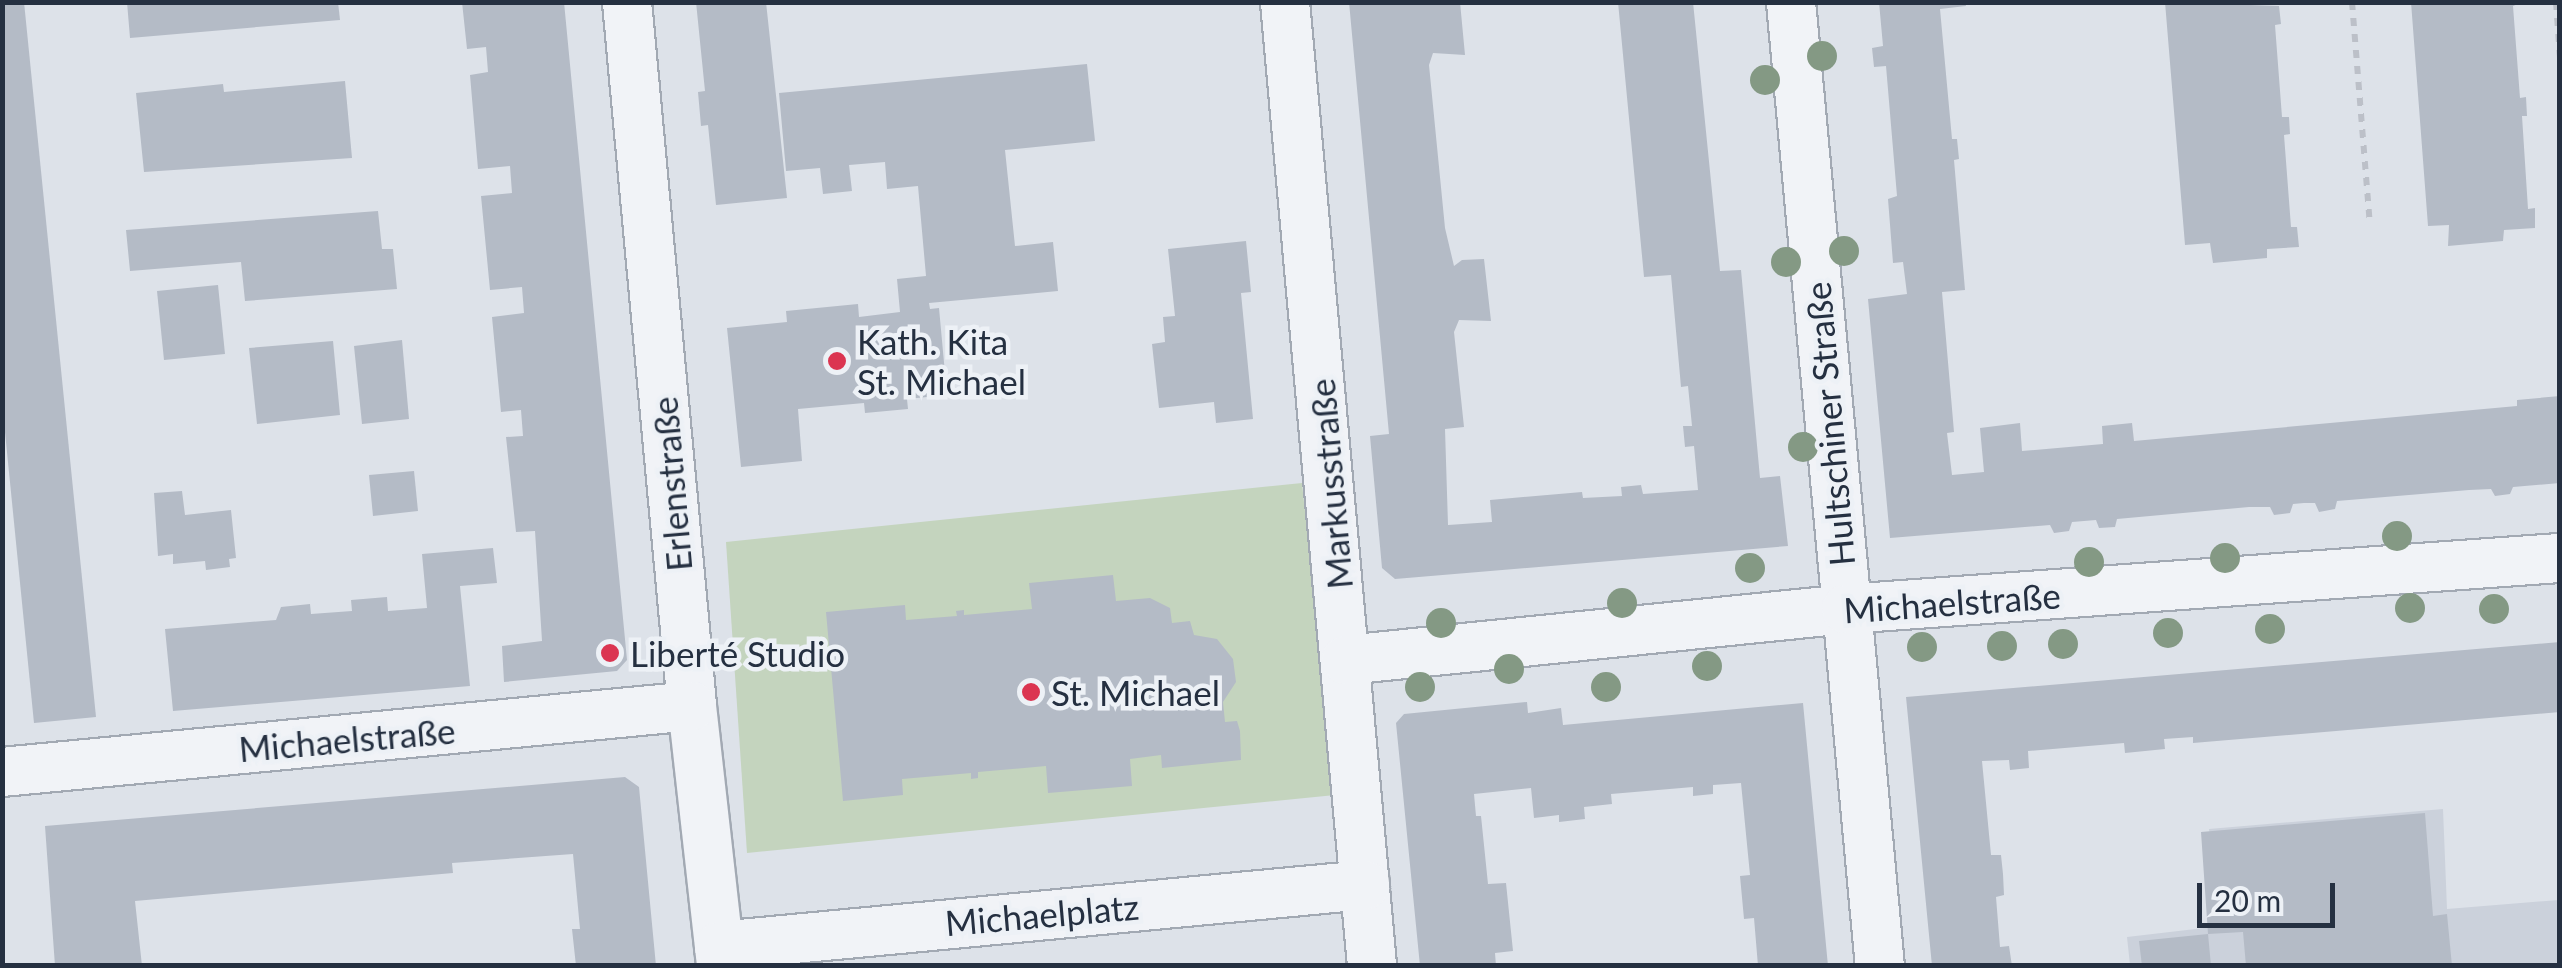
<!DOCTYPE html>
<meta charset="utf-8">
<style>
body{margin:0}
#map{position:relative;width:2562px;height:968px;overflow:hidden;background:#dde2e9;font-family:Lato,sans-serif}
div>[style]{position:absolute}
.built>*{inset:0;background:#cbd1db}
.green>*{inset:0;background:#c4d4be}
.building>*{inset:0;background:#b4bbc6}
.path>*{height:6px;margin-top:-3px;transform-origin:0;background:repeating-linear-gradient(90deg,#bcc0c8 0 8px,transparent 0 16px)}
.roads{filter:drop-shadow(2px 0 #a2a9b3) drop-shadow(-2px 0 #a2a9b3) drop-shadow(0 2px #a2a9b3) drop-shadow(0 -2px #a2a9b3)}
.street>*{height:48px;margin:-24px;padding:0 24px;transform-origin:24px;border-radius:24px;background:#f1f3f7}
.trees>*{width:30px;height:30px;margin:-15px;border-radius:50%;background:#849984}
.dots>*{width:28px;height:28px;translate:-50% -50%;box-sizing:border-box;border:5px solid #edf1f6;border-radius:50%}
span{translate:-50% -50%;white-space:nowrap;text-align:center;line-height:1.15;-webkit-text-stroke:9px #edf1f6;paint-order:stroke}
.poi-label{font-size:35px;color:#253041}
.left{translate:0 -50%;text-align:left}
.street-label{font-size:35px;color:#253041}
.frame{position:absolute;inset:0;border:5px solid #253041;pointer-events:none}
.scale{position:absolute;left:2197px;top:883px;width:138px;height:45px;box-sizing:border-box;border:5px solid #253041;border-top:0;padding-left:12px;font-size:30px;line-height:35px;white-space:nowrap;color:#253041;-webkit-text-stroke:8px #edf1f6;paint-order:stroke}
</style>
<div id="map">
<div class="built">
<div style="clip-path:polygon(2443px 809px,2447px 909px,2559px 900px,2559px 965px,2130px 965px,2127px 937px,2221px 926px,2209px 829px)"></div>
</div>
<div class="green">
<div style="clip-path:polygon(1302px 483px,1335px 795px,747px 853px,726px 542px)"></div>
</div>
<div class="building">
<div style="clip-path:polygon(2px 2px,24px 2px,96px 717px,34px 723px,2px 402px)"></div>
<div style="clip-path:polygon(127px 2px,338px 2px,340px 20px,130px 38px)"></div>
<div style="clip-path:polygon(462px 2px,564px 2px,627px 660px,617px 671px,504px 682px,502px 646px,542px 641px,535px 531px,516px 532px,506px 437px,523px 436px,521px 410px,501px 412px,492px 317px,524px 313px,522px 287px,490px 290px,481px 196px,512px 193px,510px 166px,478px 169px,470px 75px,488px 72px,486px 47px,467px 49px)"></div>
<div style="clip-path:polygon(696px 2px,766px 2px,787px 198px,716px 205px,708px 125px,701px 126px,698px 92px,705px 91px)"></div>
<div style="clip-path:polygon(1349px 2px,1460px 2px,1465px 55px,1433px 53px,1429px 65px,1445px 228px,1454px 266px,1462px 260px,1484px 259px,1491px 321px,1459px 320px,1454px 332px,1464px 427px,1445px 429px,1448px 525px,1492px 522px,1490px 500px,1582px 492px,1583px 498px,1622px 496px,1621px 487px,1641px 485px,1643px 494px,1698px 490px,1694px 446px,1685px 447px,1683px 426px,1692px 426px,1688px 386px,1681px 387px,1671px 275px,1644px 277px,1618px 2px,1693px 2px,1720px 271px,1741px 270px,1760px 478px,1780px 476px,1788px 546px,1395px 579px,1382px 568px,1370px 436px,1389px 434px)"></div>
<div style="clip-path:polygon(1879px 2px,1965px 2px,1966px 6px,1940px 9px,1952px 139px,1957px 139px,1959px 159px,1954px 160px,1965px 290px,1942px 292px,1954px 432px,1947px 433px,1952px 475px,1984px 472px,1980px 428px,2020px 423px,2022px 451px,2103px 444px,2102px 426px,2132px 423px,2134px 441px,2517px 406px,2517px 400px,2560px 396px,2560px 483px,2513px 487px,2510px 494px,2495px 496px,2491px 489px,2469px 490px,2337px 501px,2335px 509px,2319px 512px,2315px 503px,2304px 503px,2293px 504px,2290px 513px,2274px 515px,2270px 507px,2249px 507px,2117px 519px,2115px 527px,2099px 528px,2096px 520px,2072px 522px,2069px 531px,2054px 533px,2050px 525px,1890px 538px,1868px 299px,1907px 294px,1903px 262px,1893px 263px,1888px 199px,1897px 196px,1886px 66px,1874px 67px,1872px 48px,1883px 46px)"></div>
<div style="clip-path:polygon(2165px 2px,2279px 6px,2281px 24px,2275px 25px,2282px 117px,2289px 117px,2290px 134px,2284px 135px,2291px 227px,2297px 227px,2299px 247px,2267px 249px,2267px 258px,2213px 263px,2210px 243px,2185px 245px)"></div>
<div style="clip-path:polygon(2411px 2px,2523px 2px,2513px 6px,2520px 98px,2526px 97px,2527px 116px,2522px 116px,2528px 209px,2535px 208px,2535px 228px,2504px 230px,2503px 241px,2448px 246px,2449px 225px,2428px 226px)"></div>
<div style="clip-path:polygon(1087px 64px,1095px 141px,1005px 150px,1015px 246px,1053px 242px,1058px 291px,929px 303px,930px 309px,939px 308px,947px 395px,907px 399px,908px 409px,865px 413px,864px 403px,798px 409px,802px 461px,741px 467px,727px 328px,787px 322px,786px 311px,858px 304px,859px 317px,900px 312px,897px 279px,926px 276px,918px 186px,887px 189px,885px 162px,849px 165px,852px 191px,823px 194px,820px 168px,786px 171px,779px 93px)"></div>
<div style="clip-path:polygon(345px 81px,352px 158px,144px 172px,136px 93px,223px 84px,224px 92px)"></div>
<div style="clip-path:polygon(378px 211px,382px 249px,393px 249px,397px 289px,245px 301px,241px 262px,130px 271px,126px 230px)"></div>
<div style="clip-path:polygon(1246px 241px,1251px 292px,1241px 293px,1253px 419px,1216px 423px,1214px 402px,1159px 408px,1152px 344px,1165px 342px,1163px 317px,1175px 316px,1168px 249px)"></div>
<div style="clip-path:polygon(218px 285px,225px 354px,164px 360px,157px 291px)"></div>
<div style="clip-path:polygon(402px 340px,409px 419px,362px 424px,354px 346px)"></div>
<div style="clip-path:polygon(333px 341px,340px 415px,257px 424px,249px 348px)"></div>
<div style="clip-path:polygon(414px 471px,418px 511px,373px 516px,369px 475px)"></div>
<div style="clip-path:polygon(182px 491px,185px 515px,231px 510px,236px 558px,229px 559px,230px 567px,206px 570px,205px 561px,173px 564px,173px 554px,158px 556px,154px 493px)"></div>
<div style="clip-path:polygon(493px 548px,497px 583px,460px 586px,470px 686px,173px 711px,165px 629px,276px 620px,281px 607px,310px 604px,311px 614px,352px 611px,351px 600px,387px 597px,388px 611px,427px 608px,422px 554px)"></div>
<div style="clip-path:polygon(1113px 575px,1116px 601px,1150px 598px,1170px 608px,1172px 623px,1190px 621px,1194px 635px,1217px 639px,1233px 659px,1236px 682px,1223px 702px,1225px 722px,1237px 721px,1240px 731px,1241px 760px,1162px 768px,1161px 755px,1130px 759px,1132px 786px,1048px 793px,1046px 766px,978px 772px,978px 778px,971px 779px,971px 773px,902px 779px,903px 795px,843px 801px,826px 612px,905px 605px,906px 620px,957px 616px,956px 611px,964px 610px,964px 615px,1032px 609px,1029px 583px)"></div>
<div style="clip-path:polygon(2560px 642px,2560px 712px,2193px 743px,2193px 737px,2164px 739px,2165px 749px,2125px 753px,2124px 743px,2028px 751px,2029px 768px,2010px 770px,2009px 760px,1982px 761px,1991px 855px,2001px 855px,2003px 874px,2004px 895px,1996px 897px,2000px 947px,2009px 946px,2012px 966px,1932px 966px,1906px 697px)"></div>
<div style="clip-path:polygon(1527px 702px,1528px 713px,1561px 708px,1563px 725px,1803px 703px,1828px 966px,1758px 966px,1754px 918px,1744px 919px,1740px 876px,1750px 875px,1741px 783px,1713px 785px,1713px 794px,1693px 796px,1693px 787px,1611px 794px,1612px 804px,1584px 807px,1585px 819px,1559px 822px,1559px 815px,1534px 818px,1531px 788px,1474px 794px,1476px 816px,1481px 816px,1488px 884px,1506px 883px,1513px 951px,1495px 953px,1496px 966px,1420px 966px,1396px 723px,1404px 714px)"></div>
<div style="clip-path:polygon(625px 777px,639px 787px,656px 966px,576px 966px,572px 929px,580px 929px,573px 854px,452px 863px,453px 873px,135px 901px,142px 966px,55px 966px,45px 826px)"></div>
<div style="clip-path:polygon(2425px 813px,2433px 916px,2447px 914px,2452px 966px,2246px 966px,2243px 932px,2208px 934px,2201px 832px)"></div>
<div style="clip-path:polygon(2208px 934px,2211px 966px,2142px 966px,2139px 941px)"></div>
</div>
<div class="path">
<div style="left:2352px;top:2px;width:223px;rotate:85.4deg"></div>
<div style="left:2556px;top:2px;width:56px;rotate:85.9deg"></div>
</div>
<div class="roads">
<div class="street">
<div style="left:627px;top:2px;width:707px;rotate:84.72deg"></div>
<div style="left:692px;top:706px;width:262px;rotate:83.6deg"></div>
<div style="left:1285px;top:2px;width:968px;rotate:84.84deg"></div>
<div style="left:1791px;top:2px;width:968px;rotate:84.73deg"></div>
<div style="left:1346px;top:660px;width:503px;rotate:-5.82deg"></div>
<div style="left:1846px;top:609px;width:716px;rotate:-4.09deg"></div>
<div style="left:2px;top:772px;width:693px;rotate:-5.46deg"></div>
<div style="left:719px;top:946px;width:649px;rotate:-5.39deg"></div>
</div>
</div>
<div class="trees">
<div style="left:1822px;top:56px"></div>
<div style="left:1765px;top:80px"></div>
<div style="left:1844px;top:251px"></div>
<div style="left:1786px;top:262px"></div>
<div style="left:1803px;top:447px"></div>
<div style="left:2397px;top:536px"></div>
<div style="left:2225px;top:558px"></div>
<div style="left:2089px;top:562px"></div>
<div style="left:1750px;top:568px"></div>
<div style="left:1622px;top:603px"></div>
<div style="left:2410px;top:608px"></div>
<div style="left:2494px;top:609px"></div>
<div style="left:1441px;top:623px"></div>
<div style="left:2270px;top:629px"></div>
<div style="left:2168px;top:633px"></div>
<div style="left:2063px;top:644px"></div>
<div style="left:2002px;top:646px"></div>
<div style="left:1922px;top:647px"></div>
<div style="left:1707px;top:666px"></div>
<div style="left:1509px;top:669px"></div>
<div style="left:1420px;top:687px"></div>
<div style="left:1606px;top:687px"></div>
</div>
<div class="dots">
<div style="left:837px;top:361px;background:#db3551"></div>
<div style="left:610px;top:653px;background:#db3551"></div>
<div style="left:1031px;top:692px;background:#db3551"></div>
</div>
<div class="poi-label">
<span class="left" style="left:857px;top:361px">Kath. Kita<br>St. Michael</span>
<span class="left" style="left:630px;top:653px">Liberté Studio</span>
<span class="left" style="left:1051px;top:692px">St. Michael</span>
</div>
<div class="street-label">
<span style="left:1829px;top:424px;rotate:-95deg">Hultschiner Straße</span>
<span style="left:671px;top:484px;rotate:-95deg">Erlenstraße</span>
<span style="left:1330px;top:484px;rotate:-95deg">Markusstraße</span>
<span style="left:1952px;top:602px;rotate:-4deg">Michaelstraße</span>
<span style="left:347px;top:739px;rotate:-5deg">Michaelstraße</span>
<span style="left:1042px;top:914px;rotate:-5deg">Michaelplatz</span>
</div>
<div class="frame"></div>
<div class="scale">20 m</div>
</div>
